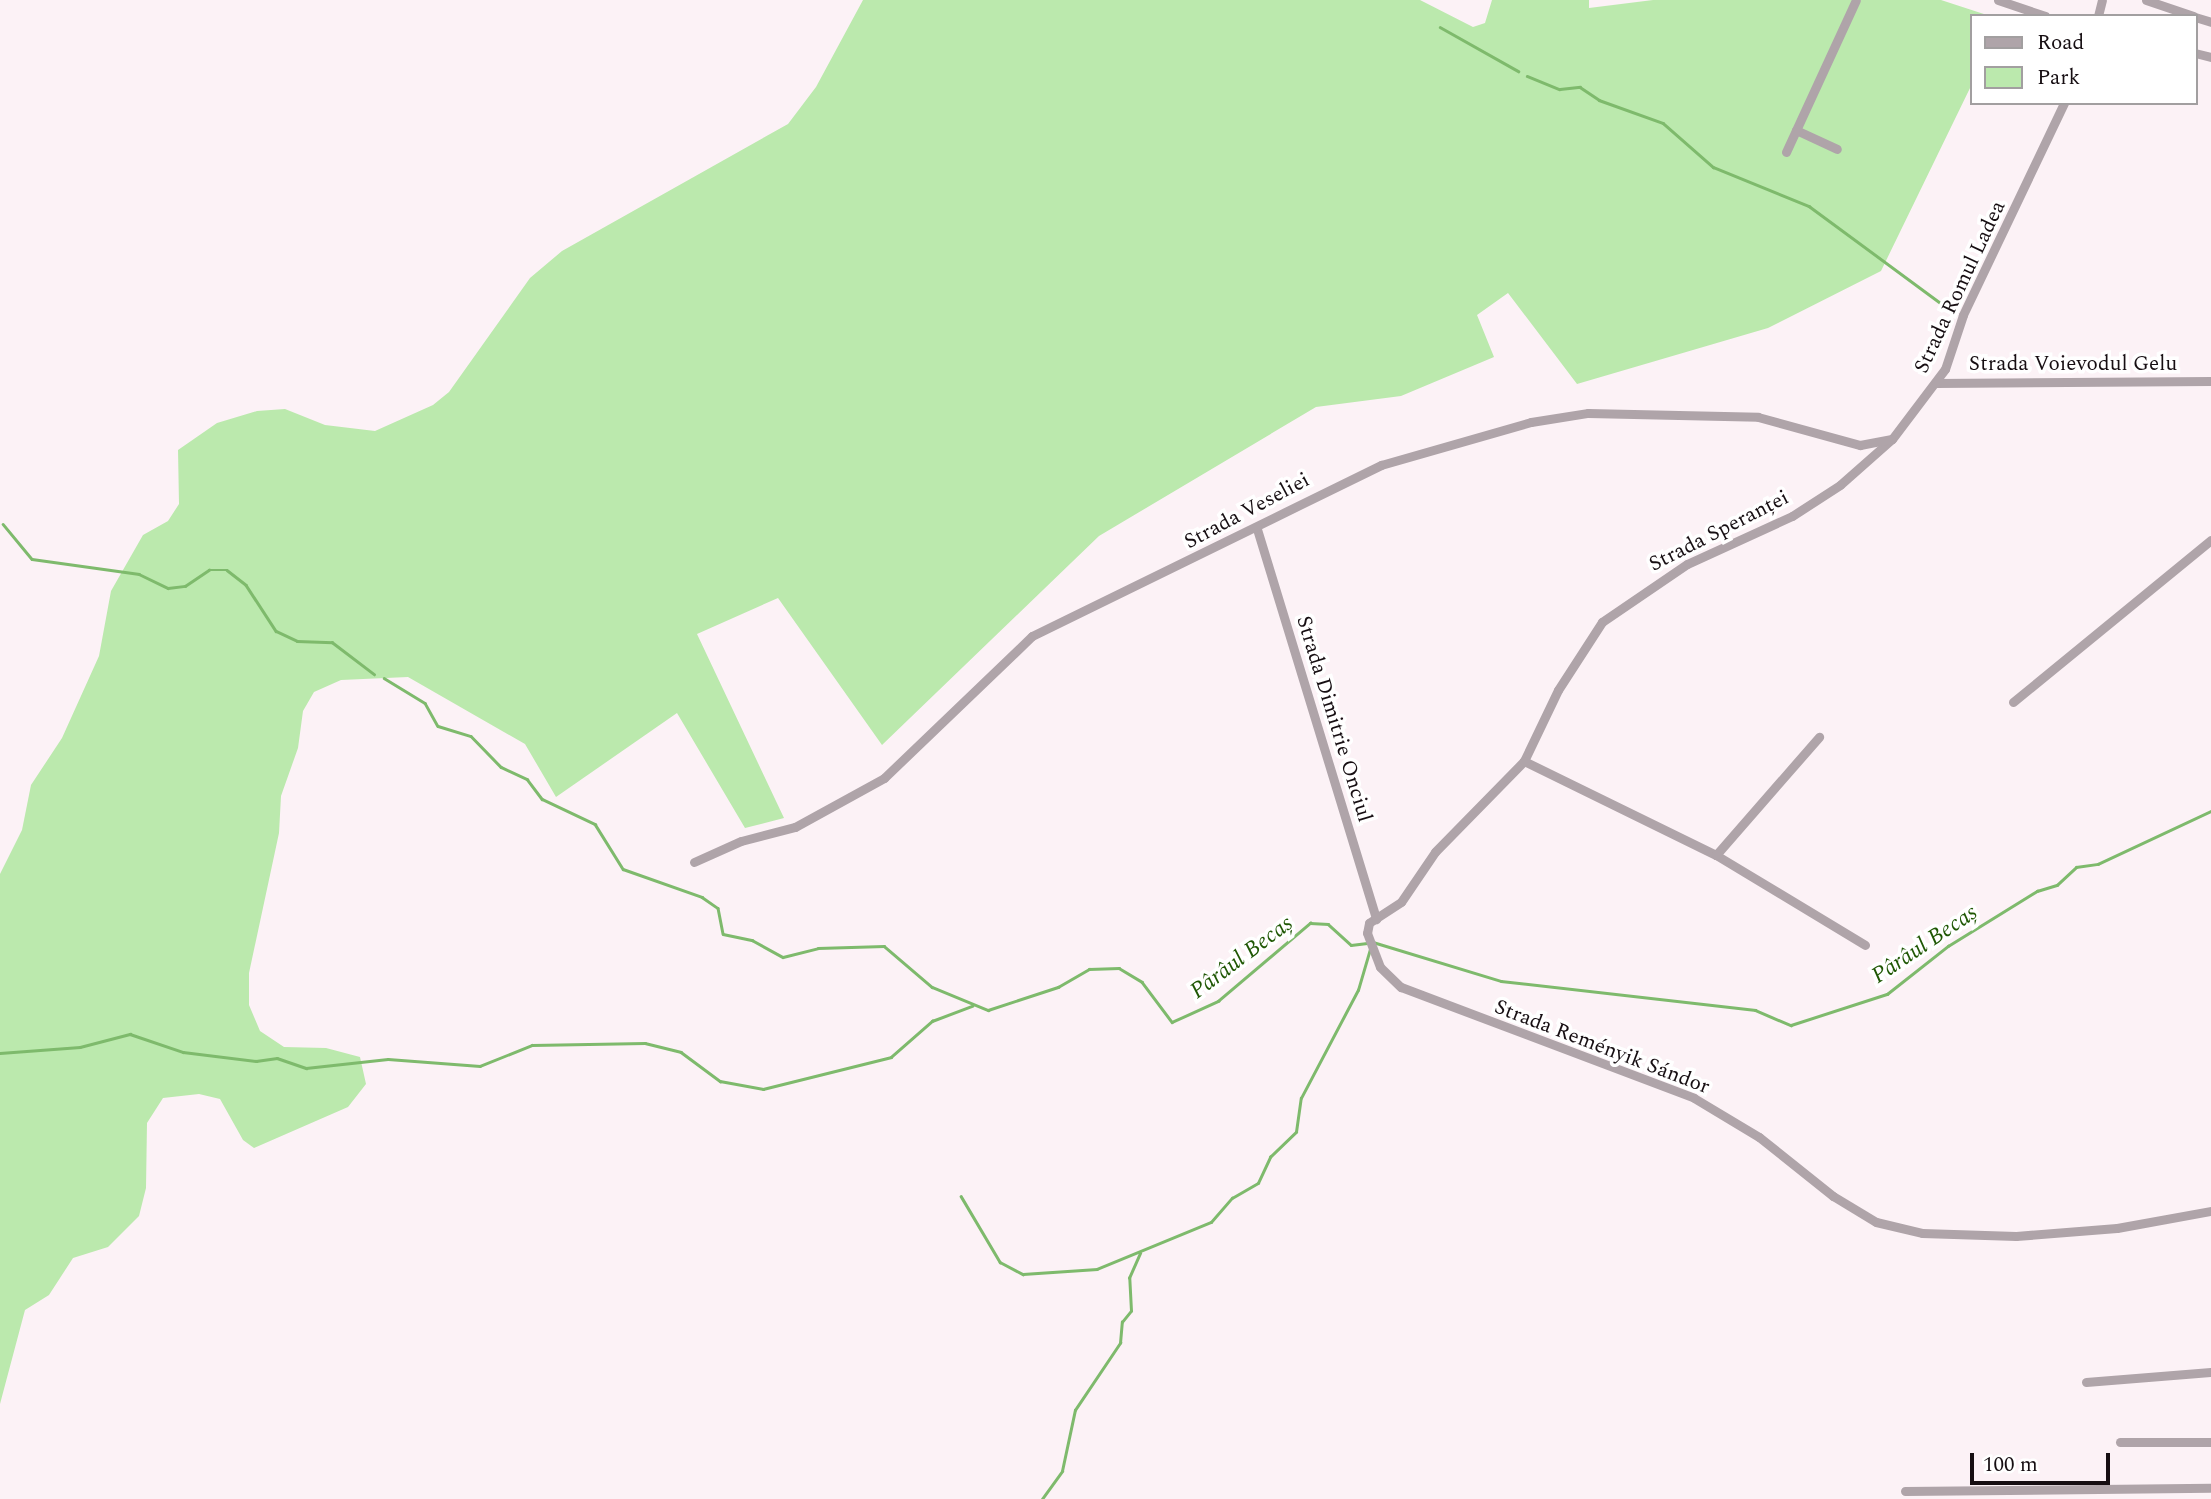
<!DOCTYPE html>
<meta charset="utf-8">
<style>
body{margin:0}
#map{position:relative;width:2211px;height:1499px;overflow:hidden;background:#fcf2f6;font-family:Spectral,serif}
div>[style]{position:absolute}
.green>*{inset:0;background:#bbe9ad}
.stream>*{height:2.5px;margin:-1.25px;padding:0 1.25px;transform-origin:1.25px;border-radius:1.25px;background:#7eba6c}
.street>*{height:9px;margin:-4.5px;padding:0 4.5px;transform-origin:4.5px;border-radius:4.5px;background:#afa4a9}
span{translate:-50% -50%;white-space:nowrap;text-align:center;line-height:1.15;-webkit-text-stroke:7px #fff;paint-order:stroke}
.street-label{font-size:21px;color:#160e12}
.water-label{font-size:23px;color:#1f5704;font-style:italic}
.legend{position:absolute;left:1970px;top:14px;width:228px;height:91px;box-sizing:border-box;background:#fff;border:2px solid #a29fa0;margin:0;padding:9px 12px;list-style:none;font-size:21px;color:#160e12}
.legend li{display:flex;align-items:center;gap:14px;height:35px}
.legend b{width:35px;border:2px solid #a29fa0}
.scale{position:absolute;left:1970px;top:1453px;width:140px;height:32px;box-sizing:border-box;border:4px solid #160e12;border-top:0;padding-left:9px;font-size:21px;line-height:24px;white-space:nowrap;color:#160e12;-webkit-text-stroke:5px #fff;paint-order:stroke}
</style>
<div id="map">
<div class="green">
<div style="clip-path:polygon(863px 0,1420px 0,1473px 27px,1485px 23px,1492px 0,1589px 0,1589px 8px,1653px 0,1941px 0,1990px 16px,1971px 16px,1971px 86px,1881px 271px,1768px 328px,1577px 384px,1508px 293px,1477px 315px,1494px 357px,1401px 396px,1316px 407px,1099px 536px,882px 745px,778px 598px,697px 634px,784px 818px,745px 828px,677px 713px,556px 797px,525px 744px,408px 677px,341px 680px,314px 692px,303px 711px,298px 748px,281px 796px,279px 833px,249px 973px,249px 1005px,260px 1031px,284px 1047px,326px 1048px,360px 1057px,366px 1084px,348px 1107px,254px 1148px,243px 1140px,220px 1099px,199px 1094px,163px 1098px,147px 1123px,146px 1188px,139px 1216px,108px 1247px,73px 1258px,49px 1295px,25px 1310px,0 1404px,0 874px,22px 830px,31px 785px,62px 738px,99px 656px,111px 591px,143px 535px,168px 521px,179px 504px,178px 450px,217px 423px,257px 411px,285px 409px,325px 425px,375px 431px,433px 405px,449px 392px,530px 278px,562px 251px,788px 124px,816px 87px)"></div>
</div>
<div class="stream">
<div style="left:1440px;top:27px;width:90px;rotate:29.4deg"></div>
<div style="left:1527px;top:76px;width:35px;rotate:22deg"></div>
<div style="left:1560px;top:89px;width:20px;rotate:-6deg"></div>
<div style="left:1580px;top:87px;width:23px;rotate:34deg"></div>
<div style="left:1599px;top:100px;width:68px;rotate:19.8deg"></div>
<div style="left:1663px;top:123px;width:67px;rotate:41.3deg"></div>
<div style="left:1713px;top:167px;width:104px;rotate:22.1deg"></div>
<div style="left:1809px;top:206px;width:179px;rotate:36.4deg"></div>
<div style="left:3px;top:524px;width:45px;rotate:50.4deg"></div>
<div style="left:32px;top:559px;width:108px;rotate:8deg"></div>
<div style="left:139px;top:574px;width:32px;rotate:26deg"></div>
<div style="left:168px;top:588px;width:17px;rotate:-7deg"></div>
<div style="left:185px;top:586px;width:29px;rotate:-34deg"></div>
<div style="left:209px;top:570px;width:18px"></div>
<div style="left:227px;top:570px;width:24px;rotate:38deg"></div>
<div style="left:246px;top:585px;width:55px;rotate:56.9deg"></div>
<div style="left:276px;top:631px;width:23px;rotate:25deg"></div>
<div style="left:297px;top:641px;width:35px;rotate:2deg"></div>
<div style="left:332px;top:642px;width:53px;rotate:37.3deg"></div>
<div style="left:384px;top:678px;width:48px;rotate:31.4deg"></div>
<div style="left:425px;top:703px;width:26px;rotate:61deg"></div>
<div style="left:438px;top:726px;width:34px;rotate:17deg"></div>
<div style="left:471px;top:736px;width:43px;rotate:45.9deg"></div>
<div style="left:501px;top:767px;width:29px;rotate:25deg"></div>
<div style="left:527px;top:779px;width:25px;rotate:53deg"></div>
<div style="left:542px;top:799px;width:59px;rotate:25.3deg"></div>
<div style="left:595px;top:824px;width:53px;rotate:58.1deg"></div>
<div style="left:623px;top:869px;width:84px;rotate:19.5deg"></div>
<div style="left:702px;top:897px;width:19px;rotate:35deg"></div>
<div style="left:718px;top:908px;width:26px;rotate:79deg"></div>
<div style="left:723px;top:934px;width:30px;rotate:12deg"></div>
<div style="left:752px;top:940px;width:35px;rotate:29deg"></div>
<div style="left:783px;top:957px;width:36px;rotate:-14deg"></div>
<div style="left:818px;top:948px;width:66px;rotate:-1.7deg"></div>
<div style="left:884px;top:946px;width:63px;rotate:40.5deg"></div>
<div style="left:932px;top:987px;width:61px;rotate:22.3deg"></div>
<div style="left:988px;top:1010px;width:74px;rotate:-18.2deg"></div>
<div style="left:1058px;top:987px;width:36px;rotate:-30deg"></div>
<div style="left:1089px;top:969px;width:30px;rotate:-2deg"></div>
<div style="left:1119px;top:968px;width:27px;rotate:31deg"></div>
<div style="left:1142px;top:982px;width:50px;rotate:53.1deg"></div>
<div style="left:1172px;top:1022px;width:51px;rotate:-24.5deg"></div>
<div style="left:1218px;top:1001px;width:121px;rotate:-40.3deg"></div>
<div style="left:1310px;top:923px;width:18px;rotate:3deg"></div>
<div style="left:1328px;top:924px;width:31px;rotate:42deg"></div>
<div style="left:1351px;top:945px;width:16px;rotate:-7deg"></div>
<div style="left:1373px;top:942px;width:134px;rotate:16.9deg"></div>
<div style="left:1501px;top:981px;width:256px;rotate:6.5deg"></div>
<div style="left:1755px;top:1010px;width:39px;rotate:23deg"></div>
<div style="left:1791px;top:1025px;width:101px;rotate:-17.9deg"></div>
<div style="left:1887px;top:994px;width:78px;rotate:-38.2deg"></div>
<div style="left:1948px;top:946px;width:105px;rotate:-31.7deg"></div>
<div style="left:2037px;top:891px;width:21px;rotate:-17deg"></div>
<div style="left:2057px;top:885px;width:26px;rotate:-43deg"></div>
<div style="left:2076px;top:867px;width:22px;rotate:-8deg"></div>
<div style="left:2098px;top:864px;width:125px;rotate:-25.1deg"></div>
<div style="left:0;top:1053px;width:80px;rotate:-4.3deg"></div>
<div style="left:80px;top:1047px;width:52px;rotate:-14.6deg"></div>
<div style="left:130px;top:1034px;width:56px;rotate:18.8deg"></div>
<div style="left:183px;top:1052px;width:74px;rotate:7deg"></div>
<div style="left:256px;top:1061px;width:21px;rotate:-8deg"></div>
<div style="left:277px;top:1058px;width:31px;rotate:19deg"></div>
<div style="left:306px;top:1068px;width:82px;rotate:-6.3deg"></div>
<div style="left:388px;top:1059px;width:92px;rotate:4.4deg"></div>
<div style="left:480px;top:1066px;width:56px;rotate:-22deg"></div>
<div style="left:532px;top:1045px;width:113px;rotate:-1deg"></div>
<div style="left:645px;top:1043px;width:37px;rotate:14deg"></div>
<div style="left:681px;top:1052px;width:49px;rotate:36.6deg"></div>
<div style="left:720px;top:1081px;width:44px;rotate:10.5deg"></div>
<div style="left:763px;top:1089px;width:132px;rotate:-14deg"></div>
<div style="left:891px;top:1057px;width:55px;rotate:-41.3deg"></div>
<div style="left:932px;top:1021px;width:43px;rotate:-20.6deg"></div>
<div style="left:961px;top:1196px;width:77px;rotate:59.4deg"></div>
<div style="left:1000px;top:1262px;width:26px;rotate:28deg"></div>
<div style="left:1023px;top:1274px;width:74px;rotate:-3.9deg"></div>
<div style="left:1097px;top:1269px;width:123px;rotate:-22.4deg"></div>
<div style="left:1211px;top:1222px;width:32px;rotate:-49deg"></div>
<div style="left:1232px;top:1198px;width:30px;rotate:-30deg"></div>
<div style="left:1258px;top:1183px;width:29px;rotate:-65deg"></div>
<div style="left:1270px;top:1157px;width:36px;rotate:-44deg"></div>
<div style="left:1296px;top:1132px;width:34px;rotate:-82deg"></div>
<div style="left:1301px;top:1098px;width:122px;rotate:-62.2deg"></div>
<div style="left:1358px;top:990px;width:43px;rotate:-73.7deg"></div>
<div style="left:1042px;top:1499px;width:34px;rotate:-54deg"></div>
<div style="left:1062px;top:1471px;width:62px;rotate:-78deg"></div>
<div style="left:1075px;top:1410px;width:81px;rotate:-56.1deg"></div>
<div style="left:1120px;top:1343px;width:21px;rotate:-85deg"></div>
<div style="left:1122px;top:1322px;width:14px;rotate:-51deg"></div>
<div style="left:1131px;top:1311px;width:33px;rotate:-93deg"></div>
<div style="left:1129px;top:1278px;width:27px;rotate:-66deg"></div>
</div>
<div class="street">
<div style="left:1998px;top:0;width:50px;rotate:18.8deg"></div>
<div style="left:2146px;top:0;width:50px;rotate:18.8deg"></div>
<div style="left:2098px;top:16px;width:16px;rotate:-76deg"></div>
<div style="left:2195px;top:17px;width:17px;rotate:17deg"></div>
<div style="left:2195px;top:53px;width:16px;rotate:14deg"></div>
<div style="left:2064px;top:103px;width:235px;rotate:115.5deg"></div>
<div style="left:1963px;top:315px;width:57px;rotate:108.4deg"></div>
<div style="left:1945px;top:369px;width:88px;rotate:127.1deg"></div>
<div style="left:1892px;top:439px;width:69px;rotate:138.5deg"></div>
<div style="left:1840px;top:485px;width:57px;rotate:147.1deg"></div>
<div style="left:1792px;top:516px;width:115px;rotate:155.4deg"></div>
<div style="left:1687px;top:564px;width:103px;rotate:145.7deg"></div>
<div style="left:1602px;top:622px;width:81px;rotate:122.9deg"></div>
<div style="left:1558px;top:690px;width:79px;rotate:115.6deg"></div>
<div style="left:1524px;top:761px;width:127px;rotate:134.4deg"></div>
<div style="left:1435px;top:852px;width:60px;rotate:124.2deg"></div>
<div style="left:1401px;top:902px;width:38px;rotate:147deg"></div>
<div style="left:1369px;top:923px;width:10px;rotate:101deg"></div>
<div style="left:1367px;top:933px;width:36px;rotate:69deg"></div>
<div style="left:1380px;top:967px;width:29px;rotate:44deg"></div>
<div style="left:1401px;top:987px;width:313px;rotate:20.7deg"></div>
<div style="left:1694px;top:1098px;width:76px;rotate:31deg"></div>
<div style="left:1759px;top:1137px;width:95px;rotate:38.6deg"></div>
<div style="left:1833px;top:1196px;width:50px;rotate:31.2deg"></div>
<div style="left:1876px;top:1222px;width:47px;rotate:13.4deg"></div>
<div style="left:1922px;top:1233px;width:94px;rotate:1.8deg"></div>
<div style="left:2016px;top:1236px;width:101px;rotate:-4.5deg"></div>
<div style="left:2117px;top:1228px;width:96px;rotate:-10.3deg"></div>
<div style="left:1796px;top:130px;width:45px;rotate:24.9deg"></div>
<div style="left:1786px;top:152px;width:167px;rotate:-65.3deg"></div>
<div style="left:1936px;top:383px;width:275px;rotate:-0.4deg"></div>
<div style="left:1257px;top:529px;width:408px;rotate:73deg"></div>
<div style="left:2013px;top:702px;width:256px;rotate:-39.3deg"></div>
<div style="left:1524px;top:761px;width:214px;rotate:26.1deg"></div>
<div style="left:1716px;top:855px;width:174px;rotate:31.1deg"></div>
<div style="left:1716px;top:855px;width:157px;rotate:-48.9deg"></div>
<div style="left:694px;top:862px;width:51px;rotate:-24.1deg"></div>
<div style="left:741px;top:841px;width:56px;rotate:-14.5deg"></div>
<div style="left:795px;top:827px;width:102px;rotate:-28.8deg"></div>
<div style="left:884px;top:778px;width:205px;rotate:-43.8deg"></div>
<div style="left:1032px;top:636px;width:389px;rotate:-26.1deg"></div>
<div style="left:1381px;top:465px;width:156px;rotate:-16deg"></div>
<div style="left:1531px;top:422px;width:58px;rotate:-9deg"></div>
<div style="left:1588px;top:413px;width:170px;rotate:1.3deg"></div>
<div style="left:1758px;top:417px;width:106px;rotate:15.4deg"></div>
<div style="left:1860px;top:445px;width:31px;rotate:-11deg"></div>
<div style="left:2086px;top:1382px;width:125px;rotate:-4.6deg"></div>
<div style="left:2120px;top:1442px;width:91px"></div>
<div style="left:1905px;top:1491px;width:306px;rotate:-0.6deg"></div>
</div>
<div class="street-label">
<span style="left:1960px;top:287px;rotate:-65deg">Strada Romul Ladea</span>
<span style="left:2073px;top:364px">Strada Voievodul Gelu</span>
<span style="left:1247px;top:511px;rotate:-28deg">Strada Veseliei</span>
<span style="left:1719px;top:531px;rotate:-27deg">Strada Speranței</span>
<span style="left:1334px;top:719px;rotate:73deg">Strada Dimitrie Onciul</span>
<span style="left:1602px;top:1047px;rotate:21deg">Strada Reményik Sándor</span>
</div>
<div class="water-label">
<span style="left:1925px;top:945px;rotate:-34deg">Pârâul Becaș</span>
<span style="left:1242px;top:958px;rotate:-37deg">Pârâul Becaș</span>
</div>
<ul class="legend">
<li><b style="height:9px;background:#afa4a9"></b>Road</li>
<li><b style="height:19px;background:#bbe9ad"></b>Park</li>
</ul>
<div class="scale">100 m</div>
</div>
